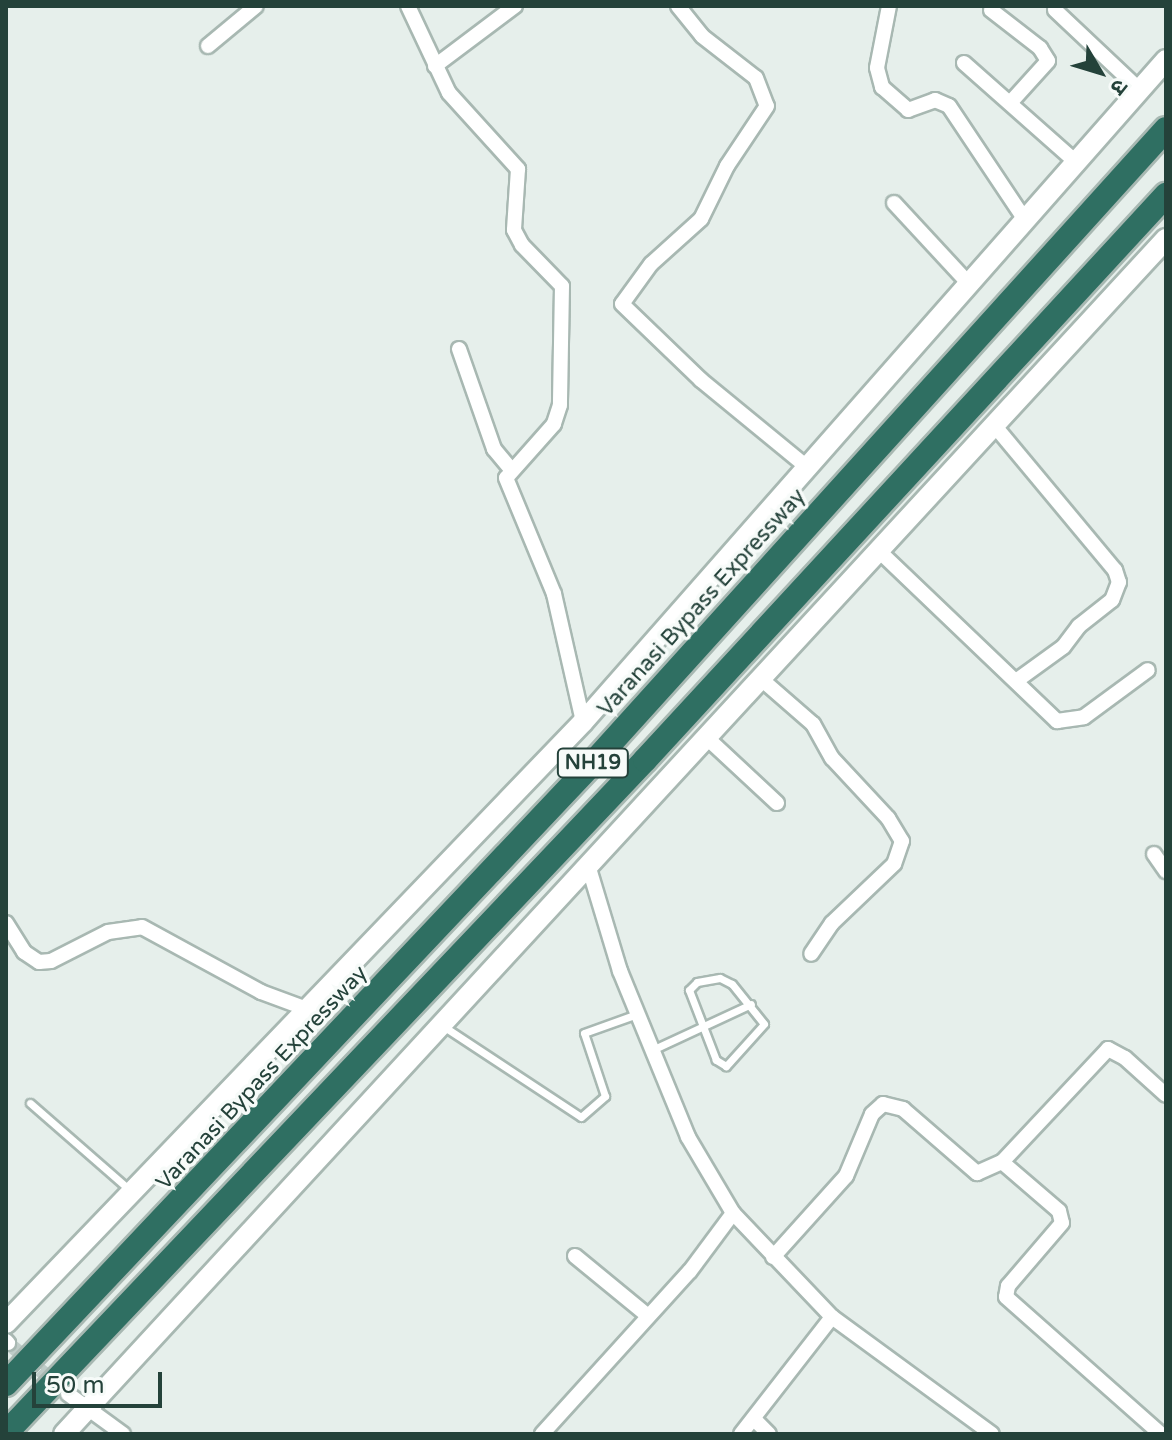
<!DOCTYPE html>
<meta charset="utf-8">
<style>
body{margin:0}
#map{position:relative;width:1172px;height:1440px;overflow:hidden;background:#e6efeb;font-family:"Varela Round","Noto Sans Devanagari",sans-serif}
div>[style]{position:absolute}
.street-tunnel>*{height:14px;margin-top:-7px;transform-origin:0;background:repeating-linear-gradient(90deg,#bfccc8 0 14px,transparent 0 21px)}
.roads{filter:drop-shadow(2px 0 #a8b8b2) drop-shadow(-2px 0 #a8b8b2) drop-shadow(0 2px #a8b8b2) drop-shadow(0 -2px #a8b8b2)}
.lane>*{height:7px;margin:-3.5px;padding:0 3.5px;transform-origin:3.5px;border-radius:3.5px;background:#fff}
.street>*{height:14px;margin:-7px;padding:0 7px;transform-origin:7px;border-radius:7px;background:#fff}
.secondary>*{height:20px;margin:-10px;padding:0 10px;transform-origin:10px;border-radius:10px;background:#fff}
.highway>*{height:24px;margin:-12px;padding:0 12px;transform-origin:12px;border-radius:12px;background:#2f6f62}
span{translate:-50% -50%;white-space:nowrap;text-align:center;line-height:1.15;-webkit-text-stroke:7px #f7fbf9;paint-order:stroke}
.shield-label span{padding:2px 6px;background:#f7fbf9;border:2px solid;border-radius:6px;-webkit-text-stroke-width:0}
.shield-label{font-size:20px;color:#24423a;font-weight:700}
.street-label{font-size:22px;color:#24423a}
.frame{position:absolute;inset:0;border:8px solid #24423a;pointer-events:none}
.north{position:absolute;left:1060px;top:32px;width:80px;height:80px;-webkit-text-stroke:6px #f7fbf9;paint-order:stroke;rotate:128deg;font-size:22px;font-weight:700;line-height:32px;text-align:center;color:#24423a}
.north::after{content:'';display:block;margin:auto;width:28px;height:36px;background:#24423a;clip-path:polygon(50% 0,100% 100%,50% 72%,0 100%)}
.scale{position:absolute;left:32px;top:1372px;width:130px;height:36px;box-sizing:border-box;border:4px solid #24423a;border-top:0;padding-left:10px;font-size:24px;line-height:28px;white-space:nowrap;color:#24423a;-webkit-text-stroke:6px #f7fbf9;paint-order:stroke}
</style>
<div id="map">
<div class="street-tunnel">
<div style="left:8px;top:1343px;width:67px;rotate:40.1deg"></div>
</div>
<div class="roads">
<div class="lane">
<div style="left:720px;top:978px;width:13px;rotate:27deg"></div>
<div style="left:732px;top:984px;width:51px;rotate:51.3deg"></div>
<div style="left:764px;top:1024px;width:57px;rotate:132.1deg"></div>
<div style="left:726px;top:1066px;width:12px;rotate:-149deg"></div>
<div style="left:716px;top:1060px;width:75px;rotate:-111.1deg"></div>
<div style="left:689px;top:990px;width:11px;rotate:-45deg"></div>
<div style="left:697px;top:982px;width:23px;rotate:-10deg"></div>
<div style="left:443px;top:1026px;width:165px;rotate:33.4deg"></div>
<div style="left:581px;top:1117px;width:32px;rotate:-41deg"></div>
<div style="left:605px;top:1096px;width:66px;rotate:-108.4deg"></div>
<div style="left:584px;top:1033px;width:56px;rotate:-19.7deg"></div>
<div style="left:652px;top:1050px;width:109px;rotate:-24.9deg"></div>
<div style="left:30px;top:1103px;width:134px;rotate:41.1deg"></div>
</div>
<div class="street">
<div style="left:408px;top:6px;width:96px;rotate:64.8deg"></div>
<div style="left:449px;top:93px;width:103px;rotate:47.8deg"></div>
<div style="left:518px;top:169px;width:61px;rotate:93.8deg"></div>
<div style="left:514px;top:230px;width:17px;rotate:62deg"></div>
<div style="left:522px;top:245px;width:57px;rotate:45.7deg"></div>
<div style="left:562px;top:286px;width:119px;rotate:91deg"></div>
<div style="left:560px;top:405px;width:20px;rotate:108deg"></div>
<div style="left:554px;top:424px;width:72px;rotate:131.6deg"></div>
<div style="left:506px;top:478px;width:126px;rotate:67.5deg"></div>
<div style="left:554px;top:594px;width:131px;rotate:77.2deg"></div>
<div style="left:678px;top:6px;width:38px;rotate:51deg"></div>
<div style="left:702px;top:36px;width:68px;rotate:37.9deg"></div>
<div style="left:756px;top:78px;width:30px;rotate:69deg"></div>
<div style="left:767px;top:106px;width:72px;rotate:123.7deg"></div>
<div style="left:727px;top:166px;width:59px;rotate:116.1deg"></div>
<div style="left:701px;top:219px;width:67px;rotate:138deg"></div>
<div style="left:651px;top:264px;width:49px;rotate:125.9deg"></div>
<div style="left:622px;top:304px;width:110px;rotate:43.9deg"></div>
<div style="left:701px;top:380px;width:137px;rotate:39.4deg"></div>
<div style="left:889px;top:6px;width:63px;rotate:101deg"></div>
<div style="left:877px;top:68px;width:20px;rotate:75deg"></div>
<div style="left:882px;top:87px;width:35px;rotate:41deg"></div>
<div style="left:908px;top:110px;width:29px;rotate:-20deg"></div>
<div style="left:935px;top:100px;width:15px;rotate:23deg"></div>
<div style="left:949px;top:106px;width:137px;rotate:56.3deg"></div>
<div style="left:991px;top:10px;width:62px;rotate:37.8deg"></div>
<div style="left:1040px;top:48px;width:15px;rotate:58deg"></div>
<div style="left:1048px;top:61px;width:55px;rotate:132.1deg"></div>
<div style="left:1055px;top:10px;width:117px;rotate:43.3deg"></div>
<div style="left:208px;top:46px;width:62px;rotate:-39.8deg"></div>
<div style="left:964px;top:63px;width:149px;rotate:41.5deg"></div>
<div style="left:435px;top:66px;width:100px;rotate:-36.9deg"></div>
<div style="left:894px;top:203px;width:110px;rotate:47.2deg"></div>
<div style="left:459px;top:349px;width:106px;rotate:70.7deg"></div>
<div style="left:494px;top:449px;width:26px;rotate:50deg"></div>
<div style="left:994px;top:425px;width:189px;rotate:50.2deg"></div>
<div style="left:1115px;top:570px;width:13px;rotate:72deg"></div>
<div style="left:1119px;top:582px;width:19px;rotate:111deg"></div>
<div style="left:1112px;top:600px;width:42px;rotate:141.8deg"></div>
<div style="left:1079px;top:626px;width:26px;rotate:127deg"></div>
<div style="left:1063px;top:647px;width:58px;rotate:144.1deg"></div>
<div style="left:878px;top:550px;width:248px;rotate:43.7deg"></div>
<div style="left:1057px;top:721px;width:27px;rotate:-8deg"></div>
<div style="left:1084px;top:717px;width:79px;rotate:-36.3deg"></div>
<div style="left:760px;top:678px;width:70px;rotate:41deg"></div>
<div style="left:813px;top:724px;width:39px;rotate:61deg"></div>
<div style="left:832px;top:758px;width:82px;rotate:47deg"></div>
<div style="left:888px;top:818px;width:27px;rotate:59deg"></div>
<div style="left:902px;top:841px;width:24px;rotate:109deg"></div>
<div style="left:894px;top:864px;width:86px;rotate:136.4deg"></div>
<div style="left:832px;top:923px;width:37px;rotate:124deg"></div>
<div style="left:706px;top:737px;width:97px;rotate:42.9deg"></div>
<div style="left:1154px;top:854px;width:21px;rotate:55deg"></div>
<div style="left:588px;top:865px;width:111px;rotate:73.2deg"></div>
<div style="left:620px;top:971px;width:179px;rotate:67.7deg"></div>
<div style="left:688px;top:1137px;width:88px;rotate:59.4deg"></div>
<div style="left:733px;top:1213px;width:144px;rotate:46.4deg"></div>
<div style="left:832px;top:1317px;width:148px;rotate:127.9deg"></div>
<div style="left:6px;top:923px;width:34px;rotate:58deg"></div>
<div style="left:24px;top:952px;width:18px;rotate:34deg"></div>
<div style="left:39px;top:962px;width:12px;rotate:-5deg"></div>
<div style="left:51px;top:961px;width:64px;rotate:-27deg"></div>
<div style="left:108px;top:932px;width:34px;rotate:-8deg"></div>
<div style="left:142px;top:927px;width:136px;rotate:28.6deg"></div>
<div style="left:261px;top:992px;width:49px;rotate:20.3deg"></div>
<div style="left:1002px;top:1162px;width:75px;rotate:40.7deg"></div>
<div style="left:1059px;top:1211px;width:12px;rotate:76deg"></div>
<div style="left:1062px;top:1223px;width:83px;rotate:130.6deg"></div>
<div style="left:1008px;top:1286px;width:11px;rotate:100deg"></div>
<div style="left:1006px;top:1297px;width:207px;rotate:41.5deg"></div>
<div style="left:575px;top:1256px;width:94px;rotate:39.4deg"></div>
<div style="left:773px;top:1257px;width:109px;rotate:-48deg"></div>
<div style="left:846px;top:1176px;width:67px;rotate:-67.2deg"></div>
<div style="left:872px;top:1114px;width:15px;rotate:-42deg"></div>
<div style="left:883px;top:1104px;width:21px;rotate:14deg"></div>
<div style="left:903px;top:1109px;width:98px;rotate:40.9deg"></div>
<div style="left:977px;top:1173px;width:27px;rotate:-24deg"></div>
<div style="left:1002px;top:1162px;width:155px;rotate:-46.8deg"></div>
<div style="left:1108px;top:1049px;width:19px;rotate:28deg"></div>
<div style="left:1125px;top:1058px;width:55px;rotate:42.1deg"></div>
<div style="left:832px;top:1317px;width:198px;rotate:36.2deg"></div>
<div style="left:6px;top:1341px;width:3px;rotate:45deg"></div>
<div style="left:68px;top:1394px;width:68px;rotate:36deg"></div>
<div style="left:754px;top:1419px;width:21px;rotate:45deg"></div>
<div style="left:542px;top:1434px;width:220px;rotate:-47.8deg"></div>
<div style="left:690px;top:1271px;width:72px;rotate:-53.4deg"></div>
</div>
<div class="secondary">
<div style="left:6px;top:1323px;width:833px;rotate:-46.17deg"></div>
<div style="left:583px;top:722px;width:882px;rotate:-48.63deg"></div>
<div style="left:64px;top:1434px;width:1626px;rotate:-47.32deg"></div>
</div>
<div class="highway">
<div style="left:6px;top:1384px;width:852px;rotate:-46.62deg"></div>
<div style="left:591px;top:765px;width:857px;rotate:-47.88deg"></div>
<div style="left:6px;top:1433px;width:928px;rotate:-46.48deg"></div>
<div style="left:645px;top:760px;width:769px;rotate:-47.32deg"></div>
</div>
</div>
<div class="shield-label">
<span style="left:593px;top:763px">NH19</span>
</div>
<div class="street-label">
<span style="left:702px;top:603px;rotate:-48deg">Varanasi Bypass Expressway</span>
<span style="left:262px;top:1078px;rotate:-47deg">Varanasi Bypass Expressway</span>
</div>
<div class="frame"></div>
<div class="north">उ</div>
<div class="scale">50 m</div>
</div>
